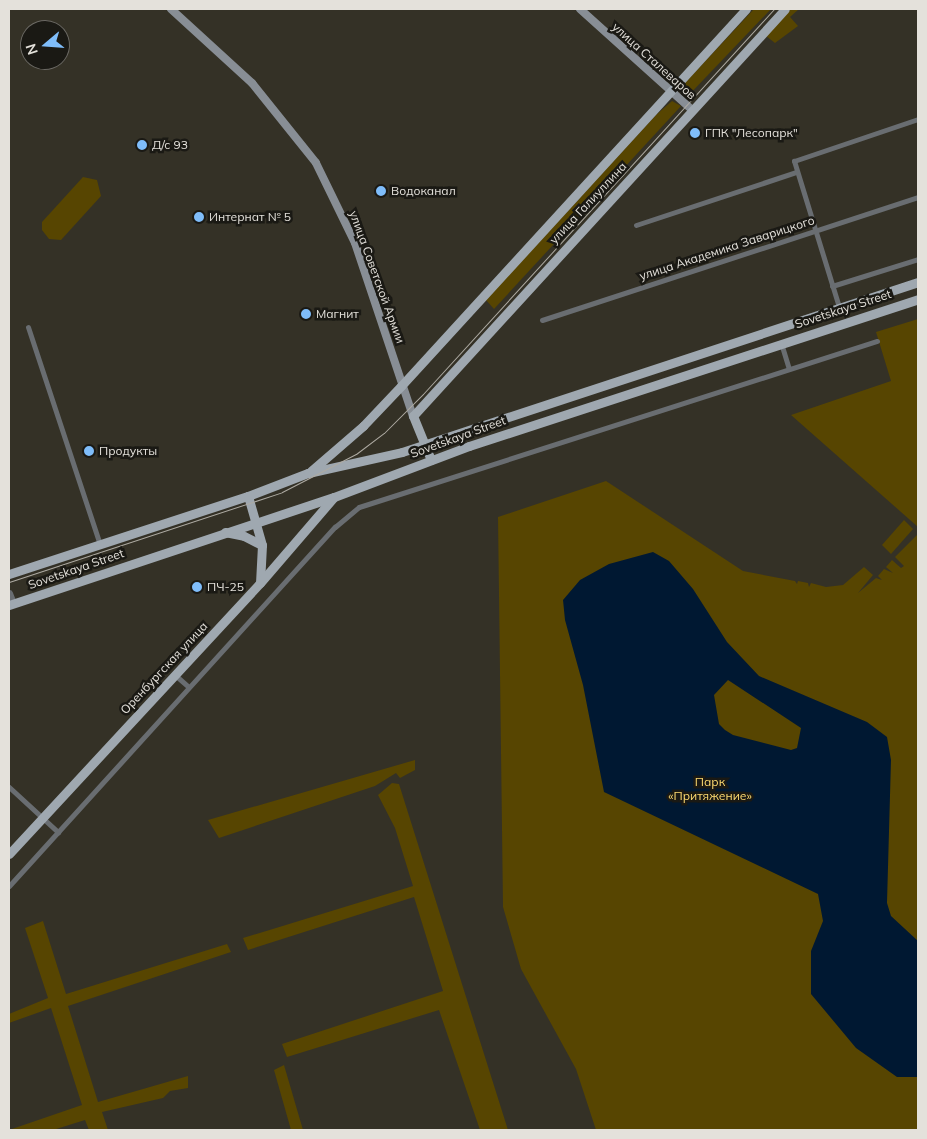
<!DOCTYPE html>
<meta charset="utf-8">
<style>
body{margin:0}
#map{position:relative;width:927px;height:1139px;overflow:hidden;background:#343126;font-family:Mulish,sans-serif}
div>[style]{position:absolute}
.green>*{inset:0;background:#574501}
.water>*{inset:0;background:#001832}
.minor>*{height:5px;margin:-2.5px;padding:0 2.5px;transform-origin:2.5px;border-radius:2.5px;background:#696d71}
.tertiary>*{height:7px;margin:-3.5px;padding:0 3.5px;transform-origin:3.5px;border-radius:3.5px;background:#696d71}
.secondary>*{height:8px;margin:-4px;padding:0 4px;transform-origin:4px;border-radius:4px;background:#888e95}
.primary>*{height:9px;margin:-4.5px;padding:0 4.5px;transform-origin:4.5px;border-radius:4.5px;background:#9fa8b0}
.tram>*{height:1px;margin:-0.5px;padding:0 0.5px;transform-origin:0.5px;border-radius:0.5px;background:#aeaba3}
.dots>*{width:14px;height:14px;translate:-50% -50%;box-sizing:border-box;border:2px solid #1a1914;border-radius:50%}
span{translate:-50% -50%;white-space:nowrap;text-align:center;line-height:1.15;-webkit-text-stroke:5px #1a1914;paint-order:stroke}
.street-label{font-size:12px;color:#e4e1db}
.poi-label{font-size:12px;color:#e4e1db}
.left{translate:0 -50%;text-align:left}
.park-label{font-size:12px;color:#fedb71}
.frame{position:absolute;inset:0;border:10px solid #e4e1db;pointer-events:none}
.north{position:absolute;left:20px;top:20px;width:50px;height:50px;box-sizing:border-box;background:#1a1914;border:1px solid #6b6964;border-radius:50%;rotate:252deg;font-size:14px;font-weight:700;line-height:20px;text-align:center;color:#e4e1db}
.north::after{content:'';display:block;margin:auto;width:18px;height:22px;background:#7fbdfa;clip-path:polygon(50% 0,100% 100%,50% 72%,0 100%)}
</style>
<div id="map">
<div class="green">
<div style="clip-path:polygon(754px 9px,771px 9px,686px 98px,682px 88px,685px 83px)"></div>
<div style="clip-path:polygon(791px 9px,799px 9px,790px 17px,798px 26px,775px 43px,766px 36px)"></div>
<div style="clip-path:polygon(672px 101px,681px 106px,494px 309px,486px 300px,656px 115px)"></div>
<div style="clip-path:polygon(83px 177px,97px 180px,101px 196px,61px 240px,49px 239px,42px 230px,42px 222px)"></div>
<div style="clip-path:polygon(918px 319px,918px 527px,791px 415px,891px 381px,876px 332px)"></div>
<div style="clip-path:polygon(606px 481px,743px 571px,795px 581px,797px 584px,798px 581px,808px 583px,809px 587px,811px 583px,826px 587px,843px 585px,864px 567px,873px 575px,858px 593px,876px 578px,882px 580px,878px 576px,884px 569px,893px 573px,886px 567px,892px 560px,901px 568px,904px 566px,895px 557px,918px 534px,918px 1130px,596px 1130px,576px 1069px,521px 969px,503px 907px,498px 517px)"></div>
<div style="clip-path:polygon(904px 520px,913px 529px,891px 554px,882px 545px)"></div>
<div style="clip-path:polygon(415px 760px,415px 770px,400px 778px,396px 773px,375px 786px,219px 838px,208px 820px)"></div>
<div style="clip-path:polygon(392px 783px,399px 784px,508px 1130px,480px 1130px,439px 1010px,287px 1057px,282px 1044px,443px 991px,414px 897px,248px 950px,243px 938px,413px 886px,395px 828px,378px 795px)"></div>
<div style="clip-path:polygon(43px 921px,66px 994px,227px 944px,231px 952px,68px 1006px,98px 1102px,188px 1076px,188px 1088px,170px 1091px,163px 1098px,102px 1112px,108px 1130px,89px 1130px,85px 1120px,53px 1130px,9px 1130px,82px 1105px,51px 1008px,9px 1023px,9px 1014px,48px 998px,25px 928px)"></div>
<div style="clip-path:polygon(284px 1065px,303px 1130px,291px 1130px,274px 1070px)"></div>
</div>
<div class="water">
<div style="clip-path:polygon(evenodd,653px 552px,669px 561px,693px 589px,727px 642px,759px 676px,867px 722px,887px 737px,891px 760px,887px 903px,891px 916px,918px 941px,917px 1077px,897px 1077px,856px 1048px,811px 994px,811px 951px,823px 921px,818px 894px,604px 792px,583px 685px,565px 620px,563px 600px,580px 580px,609px 564px,653px 552px,728px 680px,801px 728px,797px 748px,791px 750px,733px 735px,725px 730px,719px 724px,714px 695px,728px 680px)"></div>
</div>
<div class="minor">
<div style="left:636px;top:225px;width:169px;rotate:-18.3deg"></div>
<div style="left:832px;top:286px;width:90px;rotate:-17.4deg"></div>
<div style="left:839px;top:307px;width:153px;rotate:-107.1deg"></div>
<div style="left:794px;top:161px;width:131px;rotate:-18.7deg"></div>
<div style="left:542px;top:320px;width:396px;rotate:-18.1deg"></div>
<div style="left:28px;top:327px;width:230px;rotate:71.7deg"></div>
<div style="left:781px;top:343px;width:27px;rotate:73deg"></div>
<div style="left:175px;top:675px;width:18px;rotate:41deg"></div>
<div style="left:9px;top:787px;width:67px;rotate:42.6deg"></div>
<div style="left:9px;top:886px;width:485px;rotate:-47.8deg"></div>
<div style="left:335px;top:527px;width:31px;rotate:-40deg"></div>
<div style="left:359px;top:507px;width:544px;rotate:-17.77deg"></div>
</div>
<div class="tertiary">
<div style="left:9px;top:593px;width:11px;rotate:68deg"></div>
</div>
<div class="secondary">
<div style="left:171px;top:9px;width:110px;rotate:42.4deg"></div>
<div style="left:252px;top:83px;width:102px;rotate:51.3deg"></div>
<div style="left:316px;top:163px;width:89px;rotate:64deg"></div>
<div style="left:355px;top:243px;width:182px;rotate:71.5deg"></div>
<div style="left:580px;top:9px;width:151px;rotate:42deg"></div>
</div>
<div class="primary">
<div style="left:431px;top:460px;width:48px;rotate:-112.2deg"></div>
<div style="left:413px;top:416px;width:551px;rotate:-47.57deg"></div>
<div style="left:311px;top:471px;width:69px;rotate:-40.9deg"></div>
<div style="left:363px;top:426px;width:55px;rotate:-46.5deg"></div>
<div style="left:401px;top:386px;width:511px;rotate:-47.54deg"></div>
<div style="left:248px;top:496px;width:51px;rotate:74.1deg"></div>
<div style="left:262px;top:545px;width:36px;rotate:93deg"></div>
<div style="left:225px;top:532px;width:19px;rotate:12deg"></div>
<div style="left:244px;top:536px;width:20px;rotate:27deg"></div>
<div style="left:9px;top:574px;width:251px;rotate:-18.1deg"></div>
<div style="left:248px;top:496px;width:64px;rotate:-21deg"></div>
<div style="left:308px;top:473px;width:96px;rotate:-12.6deg"></div>
<div style="left:402px;top:452px;width:543px;rotate:-18.23deg"></div>
<div style="left:9px;top:605px;width:342px;rotate:-18.4deg"></div>
<div style="left:334px;top:497px;width:144px;rotate:-20.7deg"></div>
<div style="left:469px;top:446px;width:472px;rotate:-18.1deg"></div>
<div style="left:9px;top:854px;width:369px;rotate:-47.2deg"></div>
<div style="left:260px;top:583px;width:113px;rotate:-49.3deg"></div>
</div>
<div class="tram">
<div style="left:9px;top:582px;width:287px;rotate:-18.2deg"></div>
<div style="left:282px;top:492px;width:83px;rotate:-27.2deg"></div>
<div style="left:356px;top:454px;width:35px;rotate:-37deg"></div>
<div style="left:384px;top:433px;width:55px;rotate:-45deg"></div>
<div style="left:423px;top:394px;width:521px;rotate:-47.64deg"></div>
</div>
<div class="dots">
<div style="left:695px;top:133px;background:#7fbdfa"></div>
<div style="left:142px;top:145px;background:#7fbdfa"></div>
<div style="left:381px;top:191px;background:#7fbdfa"></div>
<div style="left:199px;top:217px;background:#7fbdfa"></div>
<div style="left:306px;top:314px;background:#7fbdfa"></div>
<div style="left:89px;top:451px;background:#7fbdfa"></div>
<div style="left:197px;top:587px;background:#7fbdfa"></div>
</div>
<div class="street-label">
<span style="left:654px;top:61px;rotate:42deg">улица Сталеваров</span>
<span style="left:588px;top:203px;rotate:-47deg">улица Галиуллина</span>
<span style="left:727px;top:248px;rotate:-18deg">улица Академика Заварицкого</span>
<span style="left:377px;top:277px;rotate:70deg">улица Советской Армии</span>
<span style="left:843px;top:309px;rotate:-18deg">Sovetskaya Street</span>
<span style="left:458px;top:437px;rotate:-20deg">Sovetskaya Street</span>
<span style="left:76px;top:569px;rotate:-19deg">Sovetskaya Street</span>
<span style="left:164px;top:668px;rotate:-47deg">Оренбургская улица</span>
</div>
<div class="poi-label">
<span class="left" style="left:705px;top:133px">ГПК "Лесопарк"</span>
<span class="left" style="left:152px;top:145px">Д/с 93</span>
<span class="left" style="left:391px;top:191px">Водоканал</span>
<span class="left" style="left:209px;top:217px">Интернат № 5</span>
<span class="left" style="left:316px;top:314px">Магнит</span>
<span class="left" style="left:99px;top:451px">Продукты</span>
<span class="left" style="left:207px;top:587px">ПЧ-25</span>
</div>
<div class="park-label">
<span style="left:710px;top:789px">Парк<br>«Притяжение»</span>
</div>
<div class="frame"></div>
<div class="north">N</div>
</div>
